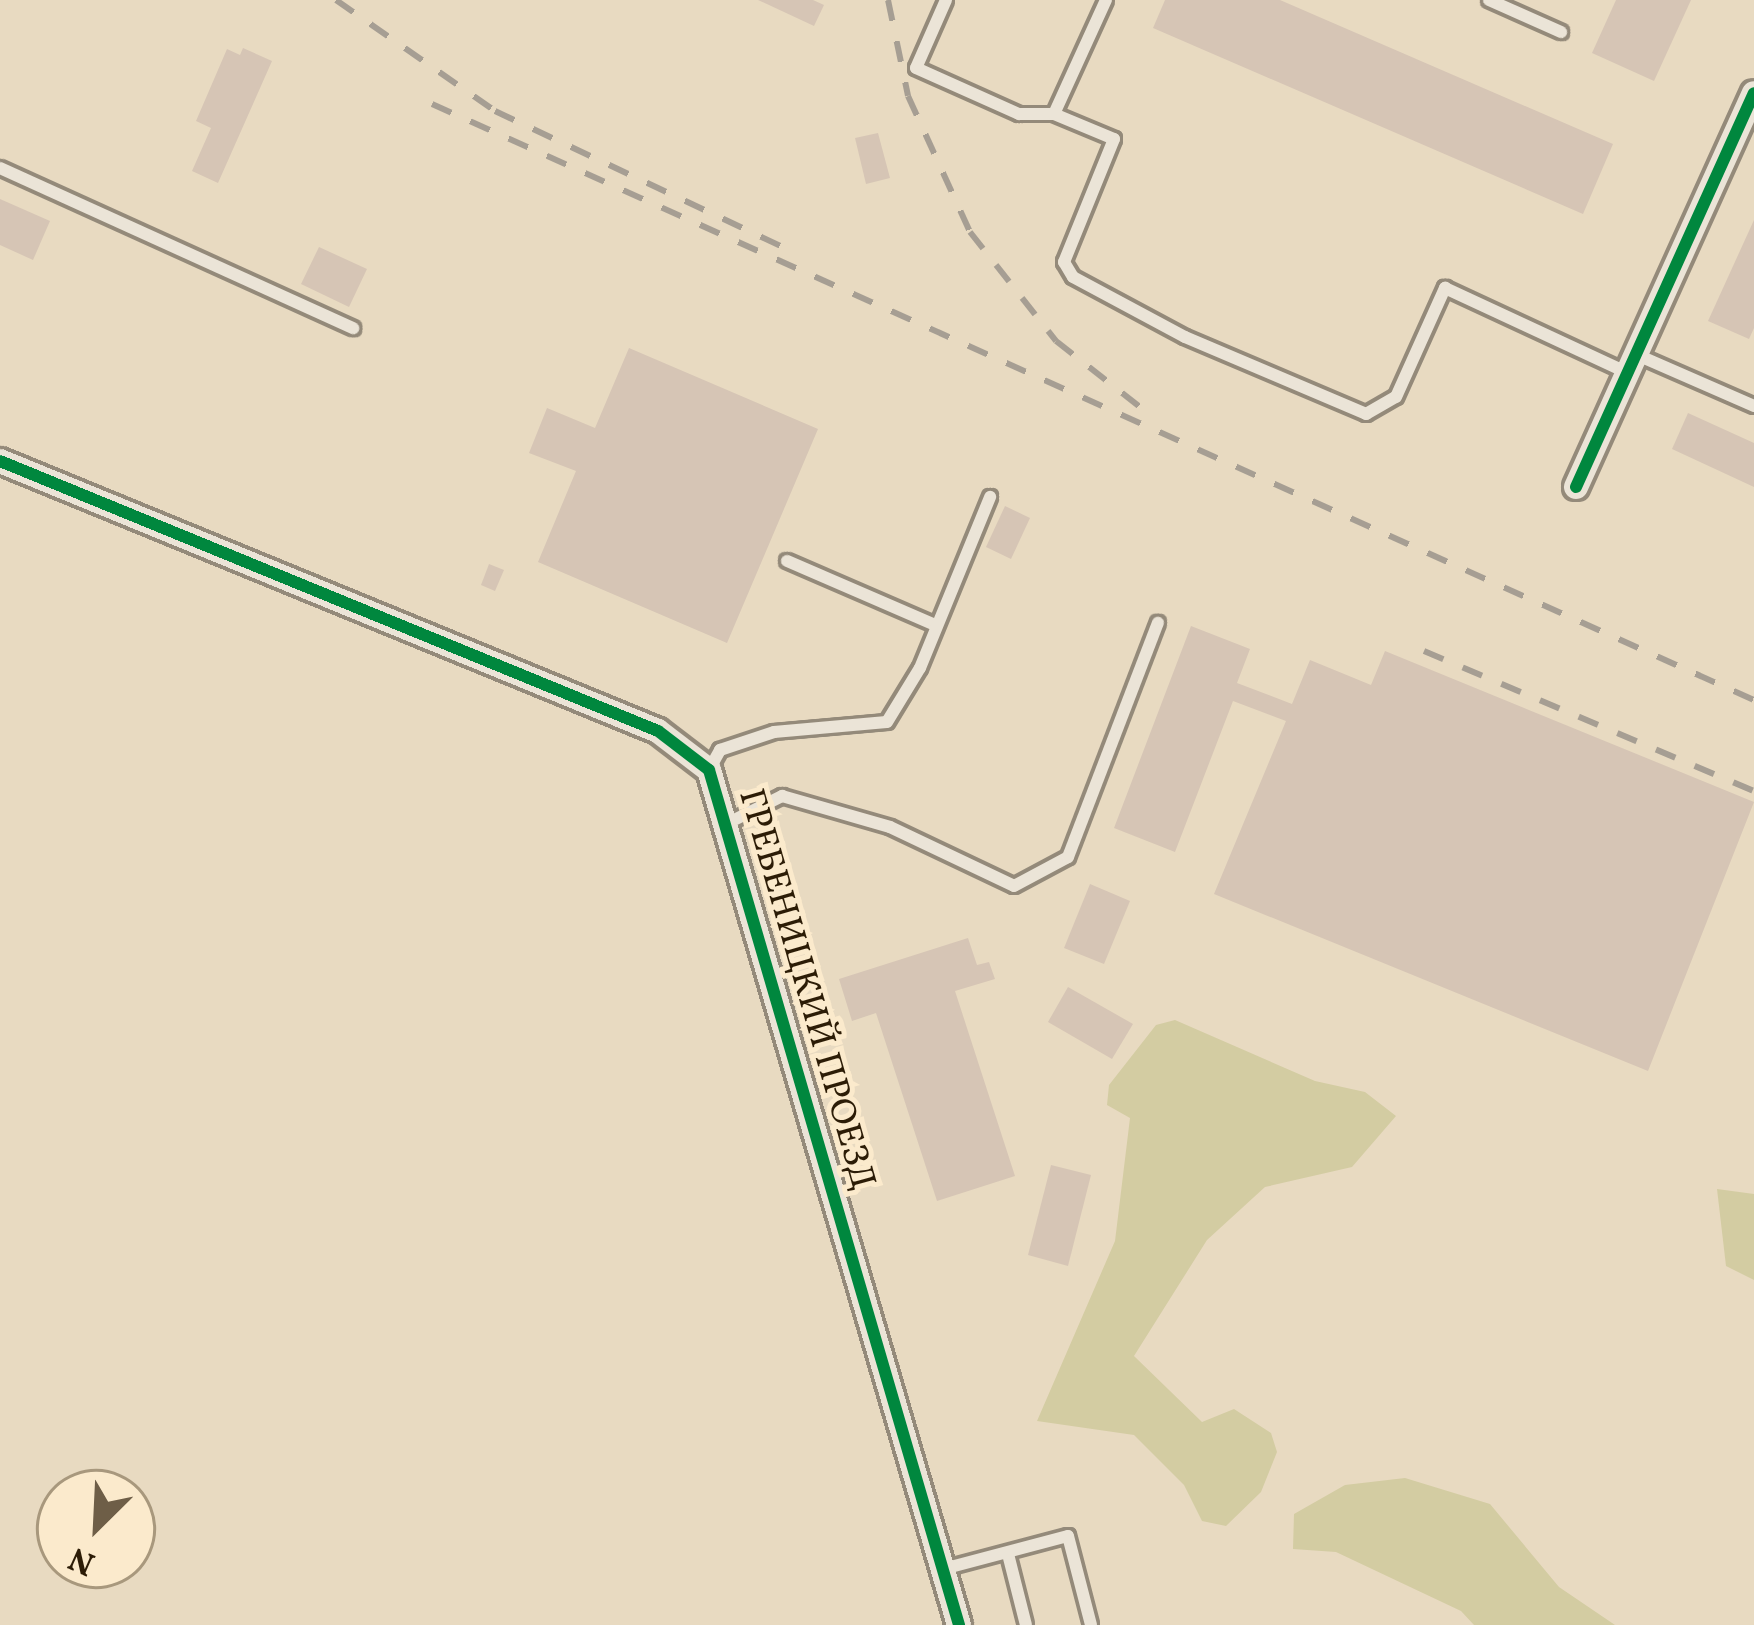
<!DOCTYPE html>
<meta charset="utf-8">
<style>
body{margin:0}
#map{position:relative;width:1754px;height:1625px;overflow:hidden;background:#e8dac1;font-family:Vollkorn,serif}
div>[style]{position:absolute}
.green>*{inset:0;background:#d3cca2}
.building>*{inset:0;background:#d6c5b5}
.roads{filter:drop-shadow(3px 0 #948a7a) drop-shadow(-3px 0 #948a7a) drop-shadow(0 3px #948a7a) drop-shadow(0 -3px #948a7a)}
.service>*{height:12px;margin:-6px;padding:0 6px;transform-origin:6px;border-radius:6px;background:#ebe4d7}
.minor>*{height:24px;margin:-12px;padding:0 12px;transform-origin:12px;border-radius:12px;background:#ebe4d7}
.rail>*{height:6px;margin-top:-3px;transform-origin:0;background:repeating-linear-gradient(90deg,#a69e93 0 21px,transparent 0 42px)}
.cycleway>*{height:12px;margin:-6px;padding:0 6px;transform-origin:6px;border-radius:6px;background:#00873e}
span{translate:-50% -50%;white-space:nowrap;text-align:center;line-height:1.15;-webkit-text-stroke:10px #fbeacc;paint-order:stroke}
.street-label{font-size:36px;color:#2c1c06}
.north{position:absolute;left:36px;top:1469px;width:120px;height:120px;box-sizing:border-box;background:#fbeacc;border:3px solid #a8987d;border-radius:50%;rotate:204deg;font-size:33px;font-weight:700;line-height:48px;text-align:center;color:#2c1c06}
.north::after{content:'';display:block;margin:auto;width:42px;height:54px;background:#6e5e47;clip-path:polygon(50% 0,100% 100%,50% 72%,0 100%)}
</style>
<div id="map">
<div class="green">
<div style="clip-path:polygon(1175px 1020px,1315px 1081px,1365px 1092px,1396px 1116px,1352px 1167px,1265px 1187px,1207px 1240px,1134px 1356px,1202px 1422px,1234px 1409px,1271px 1433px,1277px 1452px,1261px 1492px,1226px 1526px,1202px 1521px,1184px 1485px,1134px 1435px,1037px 1421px,1115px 1241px,1130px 1118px,1107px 1105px,1109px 1085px,1156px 1025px)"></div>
<div style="clip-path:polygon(1717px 1189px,1754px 1194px,1754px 1280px,1726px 1266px)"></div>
<div style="clip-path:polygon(1405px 1478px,1490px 1504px,1559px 1587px,1615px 1625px,1474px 1625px,1461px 1611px,1336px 1552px,1293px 1549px,1294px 1514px,1345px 1485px)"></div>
</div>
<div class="building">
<div style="clip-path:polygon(758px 0,813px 0,824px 5px,814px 26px)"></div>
<div style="clip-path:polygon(1165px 0,1280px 0,1613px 144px,1583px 214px,1153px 28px)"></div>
<div style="clip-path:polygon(1616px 0,1691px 0,1654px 81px,1592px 53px)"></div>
<div style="clip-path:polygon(243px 48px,272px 61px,218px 183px,192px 171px,211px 128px,196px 121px,227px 49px,240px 55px)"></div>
<div style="clip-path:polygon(878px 133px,890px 178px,866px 184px,855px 138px)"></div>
<div style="clip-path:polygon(0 199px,50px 221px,33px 260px,0 245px)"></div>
<div style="clip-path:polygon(1754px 220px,1754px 328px,1749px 339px,1708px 321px)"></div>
<div style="clip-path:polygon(319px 247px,367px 269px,349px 307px,301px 284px)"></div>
<div style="clip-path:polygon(629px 348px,818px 429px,727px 643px,538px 562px,576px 471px,529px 453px,547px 408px,595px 428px)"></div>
<div style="clip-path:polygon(1688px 413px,1754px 443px,1754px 487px,1672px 449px)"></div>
<div style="clip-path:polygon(1005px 506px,1030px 518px,1011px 559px,986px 547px)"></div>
<div style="clip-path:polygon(489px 564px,504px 570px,495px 591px,481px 585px)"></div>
<div style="clip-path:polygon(1191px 626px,1250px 649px,1237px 683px,1292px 704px,1310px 660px,1371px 685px,1385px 651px,1754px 802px,1648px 1071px,1214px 894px,1286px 721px,1233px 701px,1175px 852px,1114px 828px)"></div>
<div style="clip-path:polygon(1090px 884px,1130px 901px,1104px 964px,1064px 948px)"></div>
<div style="clip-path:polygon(968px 938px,977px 965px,989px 962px,995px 979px,955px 991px,1015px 1176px,937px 1201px,876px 1013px,852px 1021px,839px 979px)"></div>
<div style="clip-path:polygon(1068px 987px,1133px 1024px,1112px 1059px,1048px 1022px)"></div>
<div style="clip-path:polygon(1051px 1165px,1091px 1175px,1068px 1266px,1028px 1255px)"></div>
</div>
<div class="roads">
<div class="service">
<div style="left:946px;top:0;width:74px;rotate:113.8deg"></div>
<div style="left:916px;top:68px;width:113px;rotate:24.1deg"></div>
<div style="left:1019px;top:114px;width:35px"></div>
<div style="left:1054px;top:114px;width:125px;rotate:-65.5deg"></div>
<div style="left:1489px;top:0;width:79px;rotate:24deg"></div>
<div style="left:1054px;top:114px;width:65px;rotate:22.6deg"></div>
<div style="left:1114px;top:139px;width:133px;rotate:112.1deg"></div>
<div style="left:1064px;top:262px;width:17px;rotate:59deg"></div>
<div style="left:1073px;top:277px;width:127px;rotate:28.2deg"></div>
<div style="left:1185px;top:337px;width:197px;rotate:23deg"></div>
<div style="left:1366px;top:414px;width:34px;rotate:-30deg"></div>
<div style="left:1396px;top:397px;width:120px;rotate:-65.8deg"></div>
<div style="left:1445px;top:288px;width:200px;rotate:24.9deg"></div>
<div style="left:0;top:168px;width:388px;rotate:24.4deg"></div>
<div style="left:1635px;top:354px;width:130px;rotate:23.6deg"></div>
<div style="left:787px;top:561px;width:163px;rotate:23.4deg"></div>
<div style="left:709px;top:770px;width:23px;rotate:-61deg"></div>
<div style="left:720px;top:750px;width:57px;rotate:-18.4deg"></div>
<div style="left:774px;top:732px;width:113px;rotate:-5.1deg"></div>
<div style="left:887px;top:722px;width:63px;rotate:-58.6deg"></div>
<div style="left:920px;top:668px;width:185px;rotate:-67.7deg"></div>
<div style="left:726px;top:824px;width:63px;rotate:-26.6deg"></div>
<div style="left:782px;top:796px;width:112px;rotate:16deg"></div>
<div style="left:890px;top:827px;width:137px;rotate:25.4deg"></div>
<div style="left:1014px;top:886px;width:61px;rotate:-28.2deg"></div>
<div style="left:1068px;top:857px;width:251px;rotate:-69deg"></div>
<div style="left:1008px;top:1554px;width:73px;rotate:75.8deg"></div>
<div style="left:943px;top:1569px;width:129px;rotate:-14.8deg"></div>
<div style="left:1068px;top:1536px;width:92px;rotate:75.5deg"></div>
</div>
<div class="minor">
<div style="left:0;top:461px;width:711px;rotate:22.31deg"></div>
<div style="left:658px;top:731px;width:64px;rotate:37.4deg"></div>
<div style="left:709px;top:770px;width:891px;rotate:73.7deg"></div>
<div style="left:1576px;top:487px;width:432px;rotate:-65.7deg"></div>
</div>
</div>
<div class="rail">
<div style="left:336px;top:0;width:194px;rotate:34.9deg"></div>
<div style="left:495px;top:111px;width:318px;rotate:25.3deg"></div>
<div style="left:888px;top:0;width:98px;rotate:78.2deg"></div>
<div style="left:908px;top:96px;width:149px;rotate:65.5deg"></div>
<div style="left:970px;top:232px;width:139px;rotate:51.7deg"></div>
<div style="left:1056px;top:341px;width:120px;rotate:38.2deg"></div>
<div style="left:432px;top:104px;width:1450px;rotate:24.27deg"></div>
<div style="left:1424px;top:651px;width:358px;rotate:23deg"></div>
</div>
<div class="cycleway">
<div style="left:0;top:461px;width:711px;rotate:22.31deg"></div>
<div style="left:658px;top:731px;width:64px;rotate:37.4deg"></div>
<div style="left:709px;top:770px;width:891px;rotate:73.7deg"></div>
<div style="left:1576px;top:487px;width:432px;rotate:-65.7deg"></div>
</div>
<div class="street-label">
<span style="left:805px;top:990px;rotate:74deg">ГРЕБЕНИЦКИЙ ПРОЕЗД</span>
</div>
<div class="north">N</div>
</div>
